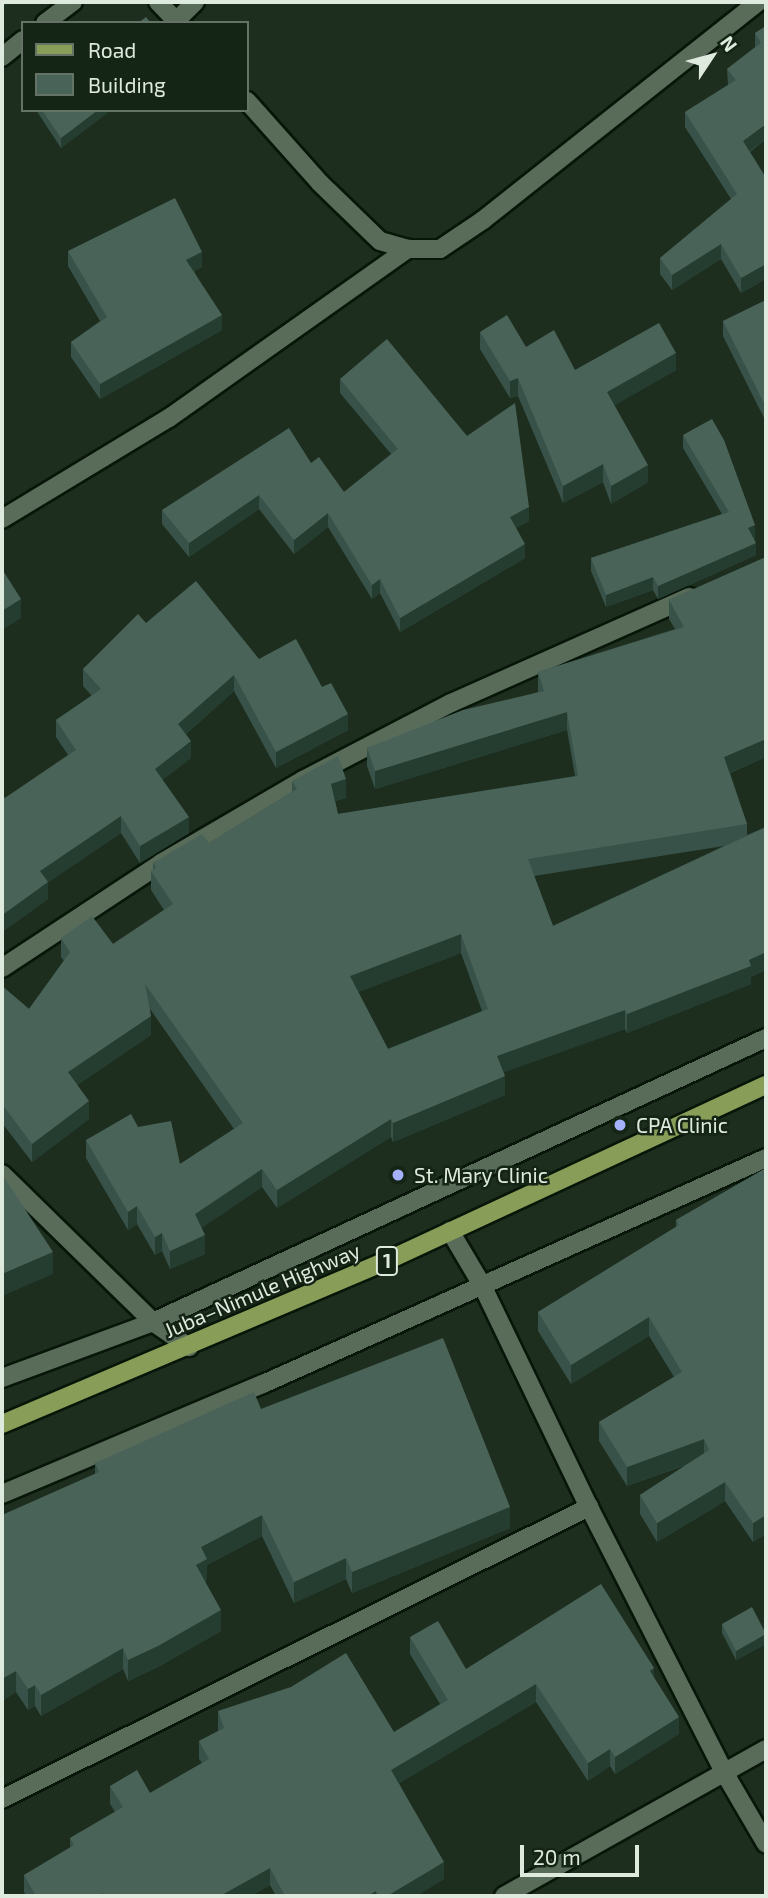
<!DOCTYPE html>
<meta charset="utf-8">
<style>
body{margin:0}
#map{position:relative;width:768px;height:1898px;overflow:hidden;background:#1d2e1e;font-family:"Exo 2",sans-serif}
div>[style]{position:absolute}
.roads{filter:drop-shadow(2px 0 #071608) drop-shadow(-2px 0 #071608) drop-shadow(0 2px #071608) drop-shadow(0 -2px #071608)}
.minor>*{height:18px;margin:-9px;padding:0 9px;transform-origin:9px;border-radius:9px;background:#596c5a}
.primary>*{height:18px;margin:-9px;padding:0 9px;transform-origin:9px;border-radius:9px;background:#889d58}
.wall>*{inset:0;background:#385249}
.shaded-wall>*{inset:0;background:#253d31}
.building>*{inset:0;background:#4a6359}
.dots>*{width:19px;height:19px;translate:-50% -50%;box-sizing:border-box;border:4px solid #142415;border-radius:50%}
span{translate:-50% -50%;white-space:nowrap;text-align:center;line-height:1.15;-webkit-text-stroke:5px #142415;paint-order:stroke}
.shield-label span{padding:2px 5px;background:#142415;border:2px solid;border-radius:5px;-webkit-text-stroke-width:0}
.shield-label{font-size:19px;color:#dfeadf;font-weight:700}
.poi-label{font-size:21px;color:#dfeadf}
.left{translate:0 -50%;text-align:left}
.street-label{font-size:21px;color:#dfeadf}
.frame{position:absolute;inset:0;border:4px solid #dfeadf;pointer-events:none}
.legend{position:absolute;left:21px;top:21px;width:228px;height:91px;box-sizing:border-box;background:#142415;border:2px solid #657366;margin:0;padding:9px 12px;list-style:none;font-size:21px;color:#dfeadf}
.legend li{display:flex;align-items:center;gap:14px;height:35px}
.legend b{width:35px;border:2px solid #657366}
.north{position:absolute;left:677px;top:21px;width:70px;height:70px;-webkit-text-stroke:5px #142415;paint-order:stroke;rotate:54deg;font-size:19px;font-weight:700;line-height:28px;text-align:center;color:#dfeadf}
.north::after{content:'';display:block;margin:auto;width:24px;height:32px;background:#dfeadf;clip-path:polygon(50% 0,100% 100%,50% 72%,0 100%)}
.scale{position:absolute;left:520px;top:1845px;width:119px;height:32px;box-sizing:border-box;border:4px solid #dfeadf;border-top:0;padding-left:9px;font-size:21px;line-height:24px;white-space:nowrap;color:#dfeadf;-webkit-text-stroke:5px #142415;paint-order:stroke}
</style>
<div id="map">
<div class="roads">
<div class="minor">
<div style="left:158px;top:2px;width:29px;rotate:46deg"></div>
<div style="left:176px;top:21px;width:27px;rotate:-45deg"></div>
<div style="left:45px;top:23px;width:35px;rotate:-37deg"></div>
<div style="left:2px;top:57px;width:27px;rotate:-39deg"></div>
<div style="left:247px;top:101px;width:110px;rotate:48.3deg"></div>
<div style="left:320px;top:183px;width:83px;rotate:44deg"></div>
<div style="left:380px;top:241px;width:29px;rotate:16deg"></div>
<div style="left:408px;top:249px;width:32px"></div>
<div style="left:440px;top:249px;width:52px;rotate:-34deg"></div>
<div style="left:483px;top:220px;width:351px;rotate:-38.4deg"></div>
<div style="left:2px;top:519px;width:195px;rotate:-31.2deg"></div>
<div style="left:169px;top:418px;width:293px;rotate:-35.3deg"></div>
<div style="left:2px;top:968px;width:191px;rotate:-33.4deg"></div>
<div style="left:161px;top:863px;width:164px;rotate:-30.3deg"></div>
<div style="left:303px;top:780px;width:167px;rotate:-27.5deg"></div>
<div style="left:451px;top:703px;width:261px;rotate:-24deg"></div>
<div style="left:2px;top:1174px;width:211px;rotate:44.4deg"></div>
<div style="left:153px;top:1322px;width:44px;rotate:34.8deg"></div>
<div style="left:450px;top:1231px;width:63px;rotate:59.3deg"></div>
<div style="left:482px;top:1285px;width:246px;rotate:64.3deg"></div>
<div style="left:589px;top:1507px;width:297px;rotate:63deg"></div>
<div style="left:724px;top:1772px;width:83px;rotate:59.7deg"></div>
<div style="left:2px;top:1378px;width:161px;rotate:-20.3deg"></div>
<div style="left:153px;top:1322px;width:676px;rotate:-24.86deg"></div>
<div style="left:2px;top:1494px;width:283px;rotate:-22.9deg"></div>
<div style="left:263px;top:1384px;width:551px;rotate:-24.19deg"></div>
<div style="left:2px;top:1799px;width:656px;rotate:-26.45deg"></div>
<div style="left:504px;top:1896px;width:300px;rotate:-29.3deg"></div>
</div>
<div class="primary">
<div style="left:2px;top:1424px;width:413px;rotate:-23deg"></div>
<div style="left:382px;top:1263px;width:423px;rotate:-24.9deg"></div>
</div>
</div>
<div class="wall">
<div style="clip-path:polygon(766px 26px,766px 139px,750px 152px,766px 178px,766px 279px,741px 293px,721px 259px,672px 290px,660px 274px,660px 258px,731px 199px,685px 127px,685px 112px,728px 85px,727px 69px,755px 47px,755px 33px)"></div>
<div style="clip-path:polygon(36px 110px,111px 110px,61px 148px)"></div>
<div style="clip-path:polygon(68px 251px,202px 267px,194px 271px,222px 330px,100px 399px,71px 357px,71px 342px,100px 321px,68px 266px)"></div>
<div style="clip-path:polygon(766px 300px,766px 422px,723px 336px,723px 321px)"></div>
<div style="clip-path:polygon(480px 332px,526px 347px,575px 370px,676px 370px,614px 405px,648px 482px,611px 504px,603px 482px,563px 503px,518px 396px,510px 398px,480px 349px)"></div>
<div style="clip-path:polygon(340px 379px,529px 521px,516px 528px,525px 558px,400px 632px,380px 593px,372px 599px,328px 527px,294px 554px,259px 509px,189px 557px,162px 524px,162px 510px,311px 463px,344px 492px,391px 454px,340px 393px)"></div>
<div style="clip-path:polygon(683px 435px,755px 538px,754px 539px,756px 555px,658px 599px,653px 590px,606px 607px,591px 571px,591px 558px,722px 514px,683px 448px)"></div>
<div style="clip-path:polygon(evenodd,766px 557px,766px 757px,730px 773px,747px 824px,747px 835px,766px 827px,766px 970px,751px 977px,751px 984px,627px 1033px,625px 1029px,504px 1072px,505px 1095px,393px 1142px,391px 1137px,277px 1208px,262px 1187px,201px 1228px,205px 1254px,170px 1269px,162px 1251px,155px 1255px,137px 1224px,128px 1230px,86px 1158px,86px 1140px,138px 1127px,180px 1164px,234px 1129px,150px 1009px,151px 1035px,77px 1085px,89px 1119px,32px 1162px,2px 1123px,2px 986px,29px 1009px,64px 961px,61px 957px,61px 938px,113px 944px,164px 910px,151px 890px,151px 871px,153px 870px,153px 863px,209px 843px,292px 792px,292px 781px,346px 798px,335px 801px,338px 814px,575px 776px,567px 730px,375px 789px,367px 766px,367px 748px,538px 692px,538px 672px,675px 629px,669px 619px,669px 600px,766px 557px,724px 846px,553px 926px,534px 876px,724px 846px,766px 557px,461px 953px,482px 1011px,388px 1049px,358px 992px,461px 953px)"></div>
<div style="clip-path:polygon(146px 623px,259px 659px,322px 687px,348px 730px,276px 768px,234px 691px,186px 734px,191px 758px,162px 780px,189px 833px,140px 863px,121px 833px,48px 882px,48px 899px,2px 932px,2px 795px,5px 798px,68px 755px,56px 737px,56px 720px,92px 696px,83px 686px,83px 669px)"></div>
<div style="clip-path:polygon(766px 1168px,766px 1534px,753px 1542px,725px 1501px,657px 1542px,640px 1514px,640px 1495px,686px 1465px,627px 1486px,599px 1441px,599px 1422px,674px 1377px,649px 1336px,571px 1384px,538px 1331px,538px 1312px,676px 1227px,676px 1220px)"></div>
<div style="clip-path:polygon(261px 1409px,510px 1528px,352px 1593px,346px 1579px,294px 1603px,262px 1536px,207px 1565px,207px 1580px,205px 1581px,221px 1631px,158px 1667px,128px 1681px,123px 1669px,41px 1716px,35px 1706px,28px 1710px,16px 1692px,2px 1701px,95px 1474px,95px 1463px)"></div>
<div style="clip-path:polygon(722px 1624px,766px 1644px,736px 1660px,722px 1633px)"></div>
<div style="clip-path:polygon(410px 1637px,466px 1669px,654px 1678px,679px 1734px,615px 1774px,610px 1766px,588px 1781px,536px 1702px,399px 1783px,444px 1879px,416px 1896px,276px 1896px,270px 1885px,251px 1896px,26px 1896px,24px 1892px,24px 1875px,70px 1848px,70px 1838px,115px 1812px,110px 1804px,110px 1786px,150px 1793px,202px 1763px,199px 1759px,199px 1741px,218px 1731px,218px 1711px,394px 1732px,440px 1704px,410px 1654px)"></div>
</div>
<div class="shaded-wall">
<div style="clip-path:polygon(2px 2px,9px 2px,2px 8px)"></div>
<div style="clip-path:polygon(98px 110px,111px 110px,61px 148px,61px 138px)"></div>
<div style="clip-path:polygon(766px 124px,766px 139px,743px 156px,743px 141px)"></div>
<div style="clip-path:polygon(721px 244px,721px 259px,672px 290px,672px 275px)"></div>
<div style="clip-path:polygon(202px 252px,202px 267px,186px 275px,186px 260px)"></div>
<div style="clip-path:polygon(766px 264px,766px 279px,741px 293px,741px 278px)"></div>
<div style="clip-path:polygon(222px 315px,222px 330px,100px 399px,100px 384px)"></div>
<div style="clip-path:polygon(676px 353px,676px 370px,607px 410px,607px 392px)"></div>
<div style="clip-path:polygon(518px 378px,518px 396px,510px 398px,510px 381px)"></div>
<div style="clip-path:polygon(4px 407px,4px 417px,2px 418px,2px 408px)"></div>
<div style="clip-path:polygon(603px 464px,603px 482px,563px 503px,563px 486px)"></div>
<div style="clip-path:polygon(648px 465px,648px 482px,611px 504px,611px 486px)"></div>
<div style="clip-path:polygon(259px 495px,259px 509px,189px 557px,189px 543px)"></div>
<div style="clip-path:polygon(529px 507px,529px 521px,510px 531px,510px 517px)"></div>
<div style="clip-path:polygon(328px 513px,328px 527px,294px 554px,294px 540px)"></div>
<div style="clip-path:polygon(755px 525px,755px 538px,748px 541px,748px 528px)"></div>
<div style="clip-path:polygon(756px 543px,756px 555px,658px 599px,658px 586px)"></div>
<div style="clip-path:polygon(525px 544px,525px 558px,400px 632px,400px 618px)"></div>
<div style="clip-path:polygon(653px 577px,653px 590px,606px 607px,606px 595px)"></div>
<div style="clip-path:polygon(380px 579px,380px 593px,372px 599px,372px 585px)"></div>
<div style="clip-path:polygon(21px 599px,21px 618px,2px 630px,2px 611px)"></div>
<div style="clip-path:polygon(234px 675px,234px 691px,178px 741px,178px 724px)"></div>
<div style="clip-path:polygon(567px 712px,567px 730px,375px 789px,375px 771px)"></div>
<div style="clip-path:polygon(348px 714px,348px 730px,276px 768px,276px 752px)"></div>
<div style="clip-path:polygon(766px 739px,766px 757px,724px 775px,724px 757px)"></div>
<div style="clip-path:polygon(191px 741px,191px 758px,155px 786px,155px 769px)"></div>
<div style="clip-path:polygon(346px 779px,346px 798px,331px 802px,331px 784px)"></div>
<div style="clip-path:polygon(121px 816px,121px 833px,40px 888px,40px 871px)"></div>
<div style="clip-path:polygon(189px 817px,189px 833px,140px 863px,140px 846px)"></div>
<div style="clip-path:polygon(48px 882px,48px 899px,2px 932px,2px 915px)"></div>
<div style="clip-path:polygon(461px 934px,461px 953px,350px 995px,350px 976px)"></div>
<div style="clip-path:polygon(766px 952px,766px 970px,751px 977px,751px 984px,627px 1033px,627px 1014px)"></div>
<div style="clip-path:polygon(625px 1010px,625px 1029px,497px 1075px,497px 1056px)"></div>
<div style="clip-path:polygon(151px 1016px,151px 1035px,68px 1091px,68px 1072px)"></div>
<div style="clip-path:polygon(505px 1076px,505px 1095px,393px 1142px,393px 1123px)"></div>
<div style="clip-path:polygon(89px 1101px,89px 1119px,32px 1162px,32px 1144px)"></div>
<div style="clip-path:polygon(391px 1119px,391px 1137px,277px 1208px,277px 1190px)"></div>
<div style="clip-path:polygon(262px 1169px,262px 1187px,195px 1232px,195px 1214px)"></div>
<div style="clip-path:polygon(137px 1206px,137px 1224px,128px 1230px,128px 1212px)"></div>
<div style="clip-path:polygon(162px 1233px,162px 1251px,155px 1255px,155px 1237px)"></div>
<div style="clip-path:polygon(205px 1235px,205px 1254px,170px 1269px,170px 1251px)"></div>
<div style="clip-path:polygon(53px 1252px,53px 1274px,2px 1296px,2px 1274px)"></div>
<div style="clip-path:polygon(649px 1317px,649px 1336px,571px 1384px,571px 1365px)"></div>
<div style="clip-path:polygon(704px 1439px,704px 1458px,627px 1486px,627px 1467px)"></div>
<div style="clip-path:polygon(725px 1482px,725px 1501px,657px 1542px,657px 1523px)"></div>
<div style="clip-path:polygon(510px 1507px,510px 1528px,352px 1593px,352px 1572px)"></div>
<div style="clip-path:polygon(262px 1515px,262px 1536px,207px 1565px,207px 1580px,196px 1586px,196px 1565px,201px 1547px)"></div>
<div style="clip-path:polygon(766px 1515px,766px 1534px,753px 1542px,753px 1523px)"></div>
<div style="clip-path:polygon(346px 1558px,346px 1579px,294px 1603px,294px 1582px)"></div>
<div style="clip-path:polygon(221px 1610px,221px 1631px,158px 1667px,128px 1681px,128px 1660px)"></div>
<div style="clip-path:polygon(766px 1634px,766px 1644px,736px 1660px,736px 1651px)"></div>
<div style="clip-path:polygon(123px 1648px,123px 1669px,41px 1716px,41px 1695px)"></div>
<div style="clip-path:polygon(654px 1668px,654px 1685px,650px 1671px)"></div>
<div style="clip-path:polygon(16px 1671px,16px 1692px,2px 1701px,2px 1679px)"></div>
<div style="clip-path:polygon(536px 1684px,536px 1702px,391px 1788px,391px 1770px)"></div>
<div style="clip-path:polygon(35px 1685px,35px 1706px,28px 1710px,28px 1689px)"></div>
<div style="clip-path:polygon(679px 1717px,679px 1734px,615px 1774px,615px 1757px)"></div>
<div style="clip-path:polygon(610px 1749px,610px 1766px,588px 1781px,588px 1763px)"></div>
<div style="clip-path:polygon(444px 1862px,444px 1879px,416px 1896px,387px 1896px)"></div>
<div style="clip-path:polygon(270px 1868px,270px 1885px,251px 1896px,220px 1896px)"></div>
<div style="clip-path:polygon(376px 1891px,376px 1896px,367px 1896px)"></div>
</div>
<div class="building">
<div style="clip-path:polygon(146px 17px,151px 23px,138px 23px)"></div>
<div style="clip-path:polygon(766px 26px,766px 124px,743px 141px,766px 178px,766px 264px,741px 278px,721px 244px,672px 275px,660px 258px,737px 194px,685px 112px,736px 80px,727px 69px,761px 43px,755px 33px)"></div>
<div style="clip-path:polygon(42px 110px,98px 110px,61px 138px)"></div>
<div style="clip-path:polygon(175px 198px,202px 252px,186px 260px,222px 315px,100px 384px,71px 342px,107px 317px,68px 251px)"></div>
<div style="clip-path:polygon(766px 300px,766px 407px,723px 321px)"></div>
<div style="clip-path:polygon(507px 315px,526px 347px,554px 330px,575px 370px,659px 323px,676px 353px,607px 392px,648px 465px,611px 486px,603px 464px,563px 486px,518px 378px,510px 381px,480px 332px)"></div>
<div style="clip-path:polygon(387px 339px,467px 436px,515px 403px,529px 507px,510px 517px,525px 544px,400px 618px,380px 579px,372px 585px,328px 513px,294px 540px,259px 495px,189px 543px,162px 510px,289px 428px,311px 463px,319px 457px,344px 492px,398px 449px,340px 379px)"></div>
<div style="clip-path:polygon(712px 419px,724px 440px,755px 525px,748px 528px,756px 543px,658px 586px,653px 577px,606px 595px,591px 558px,729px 512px,683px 435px)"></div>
<div style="clip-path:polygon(evenodd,766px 557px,766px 739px,724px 757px,747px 824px,528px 859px,553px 926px,766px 827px,766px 952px,749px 960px,751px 966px,627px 1014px,625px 1010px,497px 1056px,505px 1076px,393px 1123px,391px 1119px,277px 1190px,262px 1169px,195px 1214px,205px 1235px,170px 1251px,162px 1233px,155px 1237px,137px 1206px,128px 1212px,86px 1140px,131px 1114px,138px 1127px,171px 1121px,180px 1164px,243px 1123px,145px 984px,151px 1016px,68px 1072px,89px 1101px,32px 1144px,2px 1104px,2px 986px,29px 1009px,70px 952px,61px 938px,92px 916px,113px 944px,173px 904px,151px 871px,156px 868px,153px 863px,202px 834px,209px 843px,297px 789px,292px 781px,338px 756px,346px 779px,331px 784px,338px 814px,578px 776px,567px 712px,375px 771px,367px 748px,463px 710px,544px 691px,538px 672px,684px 627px,669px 600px,766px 557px,461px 934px,488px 1009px,388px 1049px,350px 976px,461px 934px)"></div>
<div style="clip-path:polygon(2px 569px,21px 599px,2px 611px)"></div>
<div style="clip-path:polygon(196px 581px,259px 659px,296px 639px,322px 687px,331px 683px,348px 714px,276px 752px,234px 675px,178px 724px,191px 741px,155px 769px,189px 817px,140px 846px,121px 816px,40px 871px,48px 882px,2px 915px,2px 795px,5px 798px,76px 750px,56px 720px,101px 689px,83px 669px,138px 614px,146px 623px)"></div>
<div style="clip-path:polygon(766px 1168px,766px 1515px,753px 1523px,725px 1482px,657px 1523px,640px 1495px,709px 1450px,704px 1439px,627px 1467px,599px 1422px,682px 1372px,649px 1317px,571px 1365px,538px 1312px,679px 1225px,676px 1220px)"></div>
<div style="clip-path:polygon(2px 1174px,53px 1252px,2px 1274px)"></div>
<div style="clip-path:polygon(443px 1338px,510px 1507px,352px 1572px,346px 1558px,294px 1582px,262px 1515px,201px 1547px,207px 1559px,196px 1565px,221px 1610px,158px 1646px,128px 1660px,123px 1648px,41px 1695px,35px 1685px,28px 1689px,16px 1671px,2px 1679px,2px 1515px,99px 1472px,95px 1463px,254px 1392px,261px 1409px)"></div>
<div style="clip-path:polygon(601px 1584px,654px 1668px,650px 1671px,679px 1717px,615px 1757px,610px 1749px,588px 1763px,536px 1684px,391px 1770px,444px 1862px,387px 1896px,379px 1896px,376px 1891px,367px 1896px,285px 1896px,270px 1868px,220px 1896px,105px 1896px,103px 1893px,98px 1896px,36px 1896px,24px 1875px,74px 1845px,70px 1838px,123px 1807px,110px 1786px,137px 1770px,150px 1793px,209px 1759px,199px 1741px,224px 1728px,218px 1711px,291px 1687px,346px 1653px,394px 1732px,448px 1700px,410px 1637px,438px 1621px,466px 1669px)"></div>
<div style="clip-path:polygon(752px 1607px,766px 1634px,736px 1651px,722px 1624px)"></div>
</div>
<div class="dots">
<div style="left:620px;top:1125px;background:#a6b1fc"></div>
<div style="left:398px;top:1175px;background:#a6b1fc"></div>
</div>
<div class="shield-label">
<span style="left:387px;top:1261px">1</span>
</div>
<div class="poi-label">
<span class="left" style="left:636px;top:1125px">CPA Clinic</span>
<span class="left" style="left:414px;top:1175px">St. Mary Clinic</span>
</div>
<div class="street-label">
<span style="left:262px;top:1290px;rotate:-23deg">Juba–Nimule Highway</span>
</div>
<div class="frame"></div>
<ul class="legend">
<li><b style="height:9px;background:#889d58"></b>Road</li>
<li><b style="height:19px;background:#4a6359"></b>Building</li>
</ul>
<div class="north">N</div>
<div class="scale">20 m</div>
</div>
